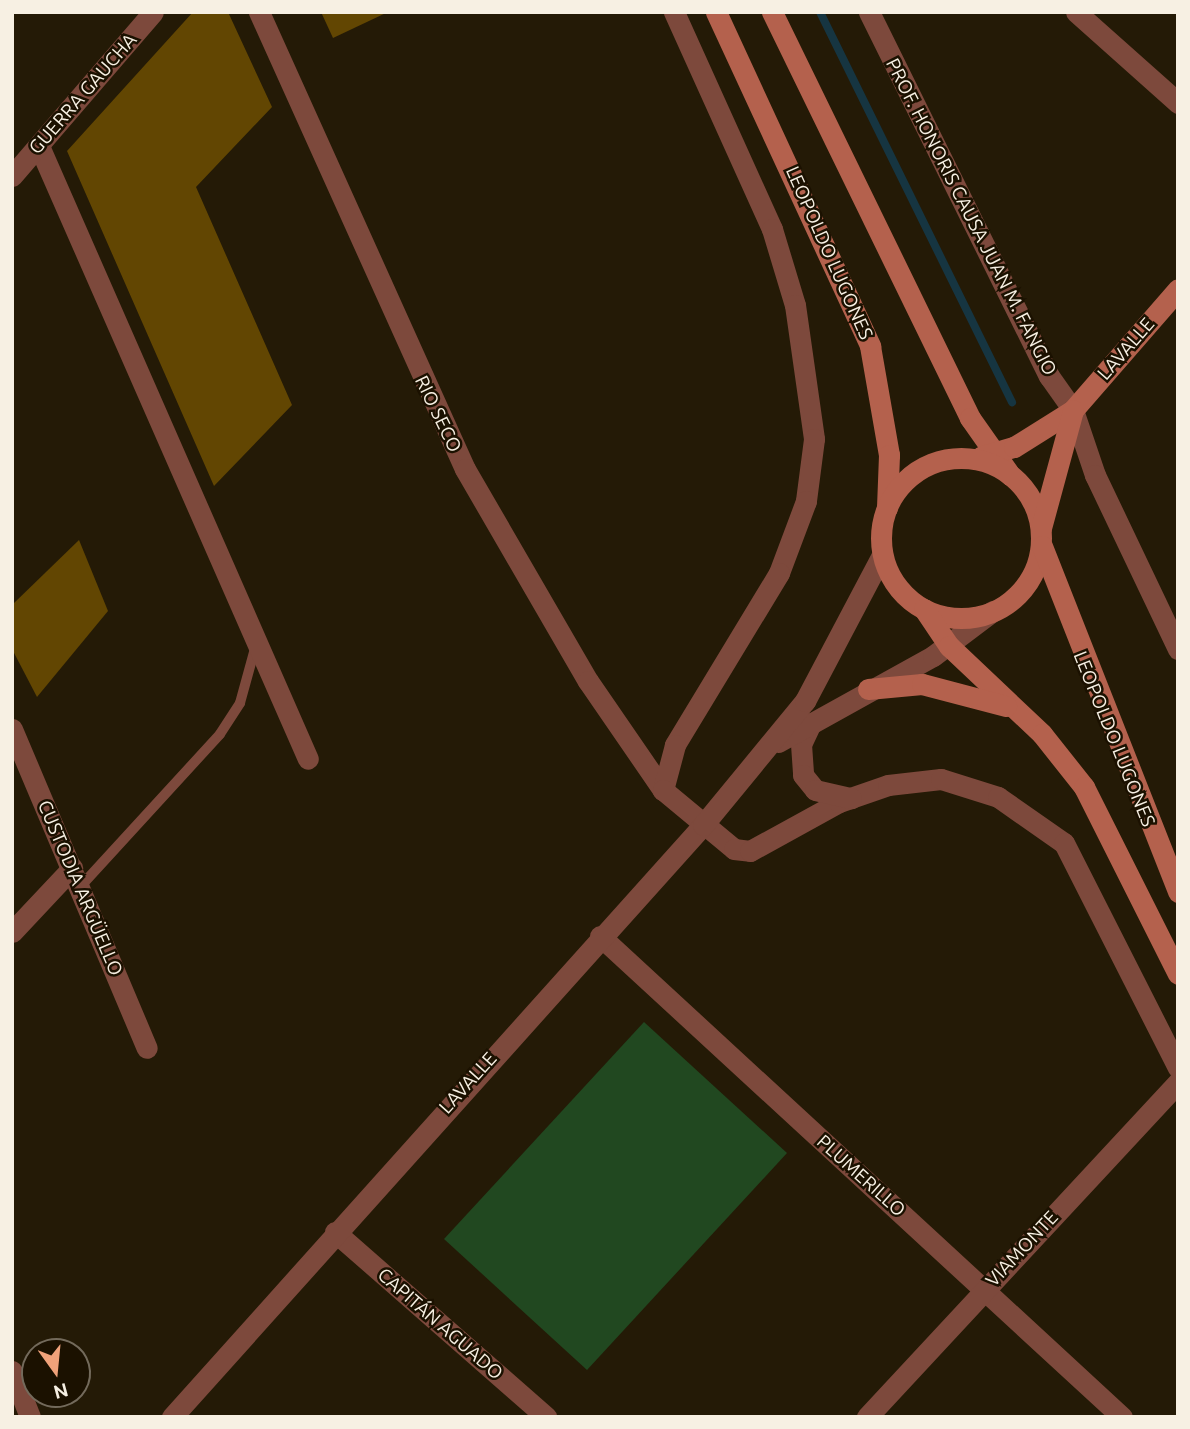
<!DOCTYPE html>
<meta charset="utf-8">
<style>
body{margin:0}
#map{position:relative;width:1190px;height:1429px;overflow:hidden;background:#241a06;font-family:Ubuntu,sans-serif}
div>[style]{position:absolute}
.green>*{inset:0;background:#214820}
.stream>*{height:8px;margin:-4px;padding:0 4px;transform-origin:4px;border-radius:4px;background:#163541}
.building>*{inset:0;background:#624602}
.lane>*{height:10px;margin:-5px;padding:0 5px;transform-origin:5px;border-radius:5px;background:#7d493c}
.street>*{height:21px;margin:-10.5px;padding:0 10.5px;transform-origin:10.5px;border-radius:10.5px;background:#7d493c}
.secondary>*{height:21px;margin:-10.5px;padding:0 10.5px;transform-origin:10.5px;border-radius:10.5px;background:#b4614d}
.secondary>.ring{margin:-10.5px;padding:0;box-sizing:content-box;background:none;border:21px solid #b4614d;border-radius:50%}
span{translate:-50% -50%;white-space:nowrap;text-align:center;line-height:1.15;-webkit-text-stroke:5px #1b1100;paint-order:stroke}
.street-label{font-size:19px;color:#f7f0e3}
.frame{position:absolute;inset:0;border:14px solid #f7f0e3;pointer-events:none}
.north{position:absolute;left:21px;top:1338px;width:70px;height:70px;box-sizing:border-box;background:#1b1100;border:2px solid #736a5b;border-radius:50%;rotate:165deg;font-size:19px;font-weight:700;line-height:28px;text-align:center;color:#f7f0e3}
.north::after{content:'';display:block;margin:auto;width:24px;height:32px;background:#f0a27a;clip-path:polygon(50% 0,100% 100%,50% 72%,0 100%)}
</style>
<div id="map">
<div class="green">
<div style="clip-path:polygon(644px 1022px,787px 1153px,587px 1370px,444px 1239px)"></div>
</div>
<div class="stream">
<div style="left:820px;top:12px;width:435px;rotate:63.8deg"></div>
</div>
<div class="building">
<div style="clip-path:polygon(193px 12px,228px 12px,272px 107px,196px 187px,292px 405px,214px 486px,67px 151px)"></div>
<div style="clip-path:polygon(321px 12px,388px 12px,333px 38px)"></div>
<div style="clip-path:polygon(79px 540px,108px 611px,37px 697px,12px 649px,12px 605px)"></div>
</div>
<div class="lane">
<div style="left:80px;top:887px;width:207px;rotate:-47.5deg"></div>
<div style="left:220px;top:734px;width:37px;rotate:-57deg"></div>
<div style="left:240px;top:703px;width:60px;rotate:-74.6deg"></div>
</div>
<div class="street">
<div style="left:259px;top:12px;width:501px;rotate:65.74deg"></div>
<div style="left:465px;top:469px;width:245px;rotate:59.9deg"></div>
<div style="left:588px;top:681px;width:132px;rotate:55.5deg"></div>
<div style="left:674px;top:12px;width:238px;rotate:65.7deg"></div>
<div style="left:772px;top:229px;width:79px;rotate:73.2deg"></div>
<div style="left:795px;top:305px;width:135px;rotate:81.9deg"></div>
<div style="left:814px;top:439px;width:63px;rotate:97.4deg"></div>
<div style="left:806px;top:501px;width:77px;rotate:110.6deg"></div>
<div style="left:779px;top:573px;width:201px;rotate:121.2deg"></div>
<div style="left:675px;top:745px;width:47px;rotate:104.9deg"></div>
<div style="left:663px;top:790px;width:92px;rotate:39.7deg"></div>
<div style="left:734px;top:849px;width:16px;rotate:7deg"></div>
<div style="left:750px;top:851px;width:102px;rotate:-28.8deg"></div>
<div style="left:839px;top:802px;width:52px;rotate:-19.1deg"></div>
<div style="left:888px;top:785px;width:53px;rotate:-6.5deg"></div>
<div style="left:941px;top:779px;width:60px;rotate:17.5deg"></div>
<div style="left:998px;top:797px;width:80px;rotate:34.9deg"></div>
<div style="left:1064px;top:843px;width:252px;rotate:63.1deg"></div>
<div style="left:869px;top:12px;width:406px;rotate:63.7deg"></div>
<div style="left:1049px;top:376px;width:42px;rotate:54.8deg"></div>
<div style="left:1073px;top:410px;width:69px;rotate:71.3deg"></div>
<div style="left:1095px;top:475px;width:193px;rotate:64.5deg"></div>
<div style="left:1076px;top:12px;width:137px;rotate:41.7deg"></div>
<div style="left:39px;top:146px;width:669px;rotate:66.31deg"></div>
<div style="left:12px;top:176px;width:216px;rotate:-49.3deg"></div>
<div style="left:811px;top:723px;width:23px;rotate:115deg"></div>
<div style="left:801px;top:744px;width:31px;rotate:86deg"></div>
<div style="left:803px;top:775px;width:19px;rotate:51deg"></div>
<div style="left:815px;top:790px;width:37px;rotate:13deg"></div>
<div style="left:12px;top:729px;width:346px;rotate:67.1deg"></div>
<div style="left:778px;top:742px;width:177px;rotate:-29deg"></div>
<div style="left:933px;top:656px;width:75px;rotate:-36.9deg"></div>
<div style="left:12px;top:932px;width:88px;rotate:-46.8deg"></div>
<div style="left:600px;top:936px;width:710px;rotate:42.66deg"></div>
<div style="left:335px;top:1232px;width:281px;rotate:41.2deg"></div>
<div style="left:12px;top:1371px;width:49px;rotate:68.6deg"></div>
<div style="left:172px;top:1417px;width:795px;rotate:-48.11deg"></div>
<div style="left:703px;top:825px;width:161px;rotate:-50.6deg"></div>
<div style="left:805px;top:701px;width:165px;rotate:-62.2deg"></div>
<div style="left:867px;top:1417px;width:457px;rotate:-47.1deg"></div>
</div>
<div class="secondary">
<div style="left:716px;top:12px;width:368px;rotate:65.2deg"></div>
<div style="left:870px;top:346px;width:111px;rotate:80.1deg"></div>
<div style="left:889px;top:455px;width:53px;rotate:92.2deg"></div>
<div style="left:772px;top:12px;width:452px;rotate:64deg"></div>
<div style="left:970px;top:418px;width:70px;rotate:54.9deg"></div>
<div style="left:982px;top:456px;width:33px;rotate:-16deg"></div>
<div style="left:1014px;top:447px;width:70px;rotate:-32.1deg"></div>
<div style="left:1073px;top:410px;width:160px;rotate:-49deg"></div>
<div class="ring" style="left:881px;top:458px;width:139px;height:139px"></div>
<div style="left:1041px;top:528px;width:122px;rotate:-74.8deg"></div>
<div style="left:1042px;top:546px;width:372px;rotate:68.5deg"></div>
<div style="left:924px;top:609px;width:45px;rotate:56deg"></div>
<div style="left:949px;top:646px;width:128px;rotate:43.4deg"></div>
<div style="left:1042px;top:734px;width:68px;rotate:51.6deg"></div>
<div style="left:1084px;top:787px;width:209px;rotate:63.3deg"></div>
<div style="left:868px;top:689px;width:54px;rotate:-5.3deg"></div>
<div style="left:922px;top:684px;width:87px;rotate:14.7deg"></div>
</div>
<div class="street-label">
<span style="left:83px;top:94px;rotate:-49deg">GUERRA GAUCHA</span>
<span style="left:971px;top:217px;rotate:63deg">PROF. HONORIS CAUSA JUAN M. FANGIO</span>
<span style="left:829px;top:253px;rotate:66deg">LEOPOLDO LUGONES</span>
<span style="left:1126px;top:349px;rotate:-49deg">LAVALLE</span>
<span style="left:438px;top:414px;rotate:64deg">RIO SECO</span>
<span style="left:1114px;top:739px;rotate:68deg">LEOPOLDO LUGONES</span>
<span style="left:80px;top:888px;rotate:67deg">CUSTODIA ARGÜELLO</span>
<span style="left:468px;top:1083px;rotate:-48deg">LAVALLE</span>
<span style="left:861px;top:1176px;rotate:42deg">PLUMERILLO</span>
<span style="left:1022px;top:1249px;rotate:-47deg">VIAMONTE</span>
<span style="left:440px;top:1324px;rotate:41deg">CAPITÁN AGUADO</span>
</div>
<div class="frame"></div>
<div class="north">N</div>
</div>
